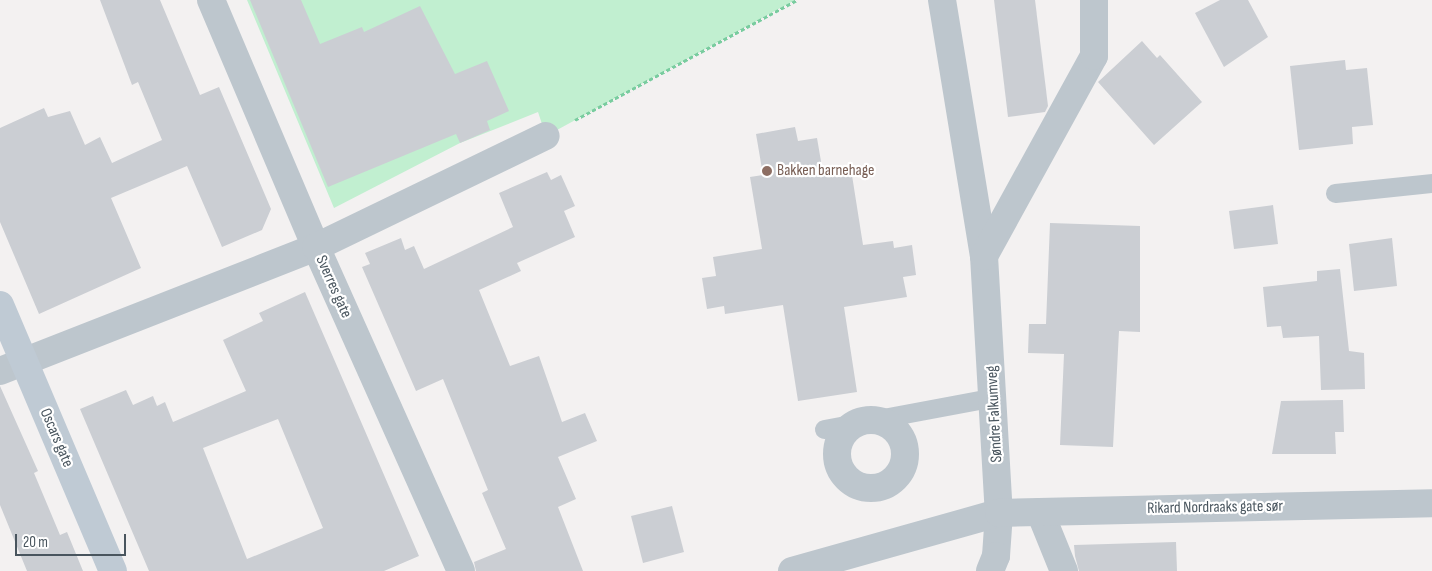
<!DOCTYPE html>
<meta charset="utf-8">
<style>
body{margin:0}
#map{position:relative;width:1432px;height:571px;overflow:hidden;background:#f3f1f1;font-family:"Sofia Sans Condensed",sans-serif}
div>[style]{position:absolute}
.green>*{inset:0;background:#c1efd0}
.building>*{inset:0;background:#cbced3}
.path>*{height:3px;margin-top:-1.5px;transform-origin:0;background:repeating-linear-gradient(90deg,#79cc9f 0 4px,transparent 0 6.5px)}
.lane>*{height:19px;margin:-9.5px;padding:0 9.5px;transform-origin:9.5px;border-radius:9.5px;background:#bdc6cd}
.street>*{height:28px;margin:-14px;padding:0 14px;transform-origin:14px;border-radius:14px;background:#bdc6cd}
.street>.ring{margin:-14px;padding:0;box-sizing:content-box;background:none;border:28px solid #bdc6cd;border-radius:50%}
.secondary>*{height:28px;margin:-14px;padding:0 14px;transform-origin:14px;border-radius:14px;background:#bfcad4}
.dots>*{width:14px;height:14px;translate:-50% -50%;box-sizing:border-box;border:2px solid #fff;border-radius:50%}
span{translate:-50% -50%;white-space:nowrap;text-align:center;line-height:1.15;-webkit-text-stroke:4.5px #fff;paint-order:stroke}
.education-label{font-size:16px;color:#785e54}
.left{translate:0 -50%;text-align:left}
.street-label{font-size:16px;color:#49555e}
.scale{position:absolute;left:15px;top:534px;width:111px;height:22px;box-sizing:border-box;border:2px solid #49555e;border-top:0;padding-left:6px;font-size:15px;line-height:18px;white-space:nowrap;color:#49555e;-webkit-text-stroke:4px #fff;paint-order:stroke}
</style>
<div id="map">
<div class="green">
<div style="clip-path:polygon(247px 0,795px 0,546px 136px,538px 112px,460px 143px,334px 208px)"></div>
</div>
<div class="building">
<div style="clip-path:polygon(100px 0,160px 0,200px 95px,219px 87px,271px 209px,262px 230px,222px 247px,187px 166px,111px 198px,141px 268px,39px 314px,0 222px,0 128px,44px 108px,48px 117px,70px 111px,85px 145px,100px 137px,112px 163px,162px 140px,138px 82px,132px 85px)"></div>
<div style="clip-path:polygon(250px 0,301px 0,320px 44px,362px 27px,364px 32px,420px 6px,455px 74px,487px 61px,509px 111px,487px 121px,490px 130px,460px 143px,456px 134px,328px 187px)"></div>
<div style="clip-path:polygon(994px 0,1035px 0,1048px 106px,1045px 112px,1008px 117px)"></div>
<div style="clip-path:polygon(1220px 0,1248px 0,1268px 37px,1224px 67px,1195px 13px)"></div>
<div style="clip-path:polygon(1142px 41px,1157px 58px,1160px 55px,1202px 102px,1154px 145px,1098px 82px)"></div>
<div style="clip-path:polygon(1345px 60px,1346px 70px,1367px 68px,1373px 125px,1352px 127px,1353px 144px,1299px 150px,1290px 66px)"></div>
<div style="clip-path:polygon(795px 127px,798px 141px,817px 138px,823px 173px,851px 169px,863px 245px,893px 241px,894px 248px,912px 245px,916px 275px,903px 277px,907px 297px,844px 307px,857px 392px,798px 401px,783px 305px,725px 314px,724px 306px,707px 309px,702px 278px,716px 276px,713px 257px,762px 249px,750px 177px,763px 175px,756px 134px)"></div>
<div style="clip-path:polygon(547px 172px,551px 180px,561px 175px,575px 206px,564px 211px,575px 237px,517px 263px,521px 271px,479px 290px,510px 366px,539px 356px,562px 422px,585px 413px,597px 441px,558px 457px,576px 499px,558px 507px,583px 571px,476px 571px,474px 562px,506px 549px,482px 493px,488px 490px,443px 379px,416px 391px,362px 267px,370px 264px,365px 253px,401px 238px,405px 250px,414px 246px,424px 269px,513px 227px,499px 193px)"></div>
<div style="clip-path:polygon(1273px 205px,1278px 244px,1234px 249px,1229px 211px)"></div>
<div style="clip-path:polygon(1050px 223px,1140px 226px,1140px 332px,1119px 331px,1113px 447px,1060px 445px,1064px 354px,1028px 353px,1029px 324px,1046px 324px)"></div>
<div style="clip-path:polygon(1392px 238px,1397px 286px,1354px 291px,1349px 244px)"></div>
<div style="clip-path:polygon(1340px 269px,1349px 351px,1364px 353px,1365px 389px,1321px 390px,1319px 336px,1283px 338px,1281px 326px,1267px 327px,1263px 287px,1317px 281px,1317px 271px)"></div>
<div style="clip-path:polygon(evenodd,305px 292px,419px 556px,384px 571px,149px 571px,80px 409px,126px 390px,133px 405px,153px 396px,157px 406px,165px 402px,173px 422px,246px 391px,223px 340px,263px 321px,259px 313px,305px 292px,278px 419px,323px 528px,247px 559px,203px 448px,278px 419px)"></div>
<div style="clip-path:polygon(0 386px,38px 471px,34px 473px,60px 535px,67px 532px,83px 571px,27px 571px,0 505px)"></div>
<div style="clip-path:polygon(1343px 400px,1344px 432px,1335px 432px,1336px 454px,1272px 454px,1281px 401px)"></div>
<div style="clip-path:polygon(672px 506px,684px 552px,643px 563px,631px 516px)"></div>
<div style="clip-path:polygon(1176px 542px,1177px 571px,1079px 571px,1075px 556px,1074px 545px)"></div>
</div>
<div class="path">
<div style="left:575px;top:120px;width:252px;rotate:-28.4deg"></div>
</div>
<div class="lane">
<div style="left:1335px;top:193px;width:98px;rotate:-5.9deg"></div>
<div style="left:824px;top:429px;width:174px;rotate:-10.6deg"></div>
</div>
<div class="street">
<div style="left:211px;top:0;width:268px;rotate:67deg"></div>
<div style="left:316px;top:247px;width:355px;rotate:65.9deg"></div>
<div style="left:942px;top:0;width:259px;rotate:80.7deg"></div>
<div style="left:984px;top:256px;width:257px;rotate:86.7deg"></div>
<div style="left:999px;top:513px;width:43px;rotate:94deg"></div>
<div style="left:996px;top:556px;width:16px;rotate:112deg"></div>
<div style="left:984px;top:256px;width:228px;rotate:-61.2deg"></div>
<div style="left:1094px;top:56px;width:56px;rotate:-90deg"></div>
<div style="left:0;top:371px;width:339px;rotate:-21.4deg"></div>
<div style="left:316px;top:247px;width:255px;rotate:-25.8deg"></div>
<div class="ring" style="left:837px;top:420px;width:40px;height:40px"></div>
<div style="left:1040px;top:512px;width:64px;rotate:67.9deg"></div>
<div style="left:792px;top:571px;width:215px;rotate:-15.7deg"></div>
<div style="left:999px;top:513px;width:433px;rotate:-1.3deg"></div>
</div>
<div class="secondary">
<div style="left:0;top:305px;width:289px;rotate:67deg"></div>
</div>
<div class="dots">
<div style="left:767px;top:171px;background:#8d6e63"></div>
</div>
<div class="education-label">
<span class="left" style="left:777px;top:171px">Bakken barnehage</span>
</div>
<div class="street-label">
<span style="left:333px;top:287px;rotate:66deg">Sverres gate</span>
<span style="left:995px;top:414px;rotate:-93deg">Søndre Falkumveg</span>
<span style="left:56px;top:438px;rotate:67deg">Oscars gate</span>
<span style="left:1215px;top:508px;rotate:-1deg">Rikard Nordraaks gate sør</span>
</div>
<div class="scale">20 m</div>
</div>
